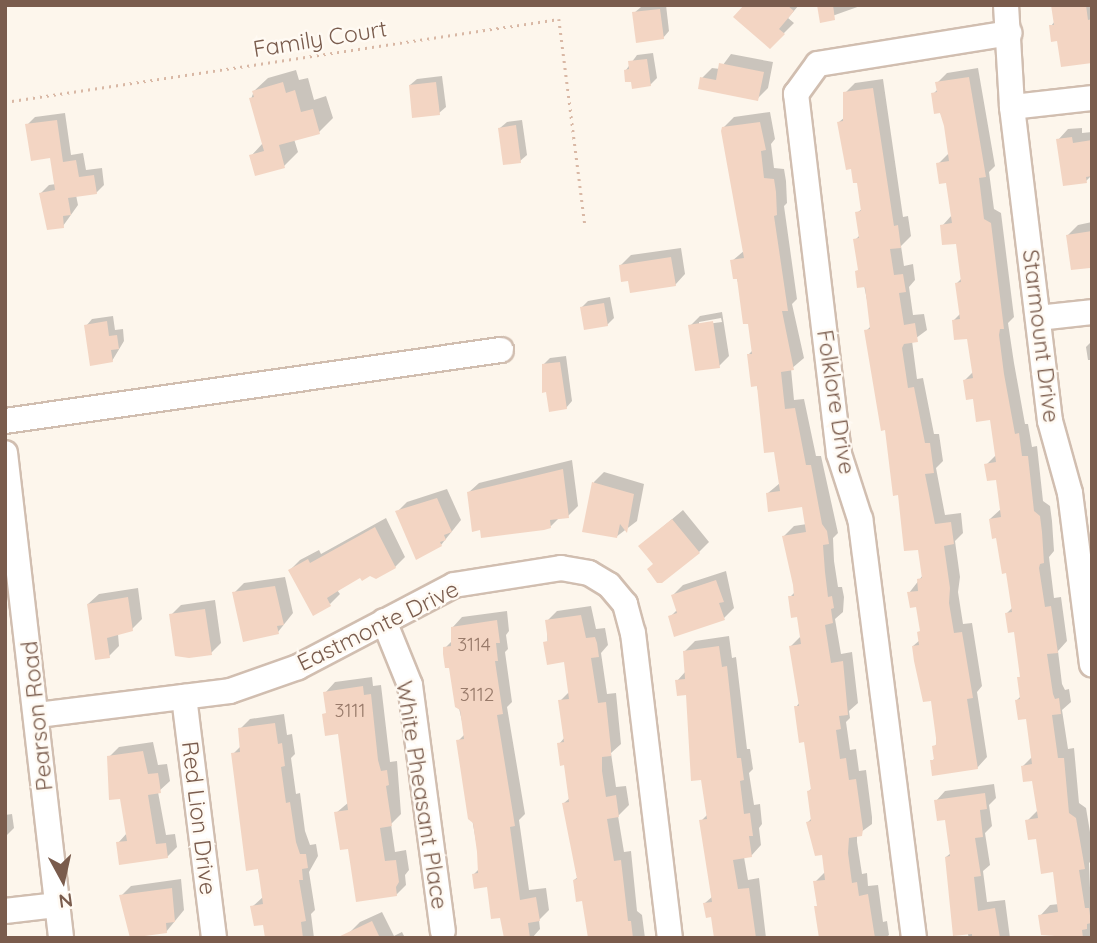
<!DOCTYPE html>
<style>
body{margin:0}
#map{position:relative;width:1097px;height:943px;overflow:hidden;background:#fdf6ec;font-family:Quicksand,sans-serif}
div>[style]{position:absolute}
.shadow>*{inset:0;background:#0003}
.building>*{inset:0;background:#f3d5c3}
.path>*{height:2.5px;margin-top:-1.25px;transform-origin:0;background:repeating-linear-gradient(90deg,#d9b8a5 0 2px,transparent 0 7px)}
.roads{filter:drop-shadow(2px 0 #d1beb0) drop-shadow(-2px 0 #d1beb0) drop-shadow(0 2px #d1beb0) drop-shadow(0 -2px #d1beb0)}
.minor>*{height:24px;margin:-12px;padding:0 12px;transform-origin:12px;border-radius:12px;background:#fff}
span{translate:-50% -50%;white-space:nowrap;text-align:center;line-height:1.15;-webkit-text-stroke:5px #fffaf3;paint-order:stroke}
.number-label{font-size:19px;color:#987a6a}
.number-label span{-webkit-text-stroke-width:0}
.street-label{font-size:23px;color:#7a5c4d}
.frame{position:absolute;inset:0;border:7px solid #7a5c4d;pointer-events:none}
.north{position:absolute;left:28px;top:845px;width:70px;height:70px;-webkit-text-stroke:5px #fffaf3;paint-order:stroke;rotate:172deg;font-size:19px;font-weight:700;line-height:28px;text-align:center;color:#7a5c4d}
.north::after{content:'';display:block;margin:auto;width:24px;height:32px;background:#7a5c4d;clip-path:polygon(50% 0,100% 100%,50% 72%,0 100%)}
</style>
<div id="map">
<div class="shadow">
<div style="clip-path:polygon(666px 5px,669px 31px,663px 38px,634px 13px,641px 7px)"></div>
<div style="clip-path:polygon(746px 5px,799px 5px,788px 18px,794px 23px,770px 47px)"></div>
<div style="clip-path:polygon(819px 5px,863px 5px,821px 20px)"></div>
<div style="clip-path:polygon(1053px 5px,1092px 5px,1092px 61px,1058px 39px,1051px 26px,1055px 21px)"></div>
<div style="clip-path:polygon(653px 53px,657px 78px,650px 85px,626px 70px,637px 55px)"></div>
<div style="clip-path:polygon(731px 54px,773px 62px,768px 88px,757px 99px,702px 78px,712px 68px,720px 69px)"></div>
<div style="clip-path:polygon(978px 68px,995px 166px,989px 172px,994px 209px,1001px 213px,1014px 317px,1008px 323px,1014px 363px,1025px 424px,1028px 424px,1032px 447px,1037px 446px,1043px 501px,1050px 506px,1052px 521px,1054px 551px,1049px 557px,1054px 598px,1061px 597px,1067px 641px,1058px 651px,1062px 684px,1065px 690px,1069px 689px,1071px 702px,1062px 710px,1068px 749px,1074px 748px,1079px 803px,1086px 808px,1092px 844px,1092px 860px,1089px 863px,1092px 938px,1055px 938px,1054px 932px,1040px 916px,1050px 905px,1059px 904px,1054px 870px,1027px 821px,1038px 810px,1034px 779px,1023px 766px,1033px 756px,1027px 717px,1017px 700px,1021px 696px,1019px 678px,1021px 675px,1015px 630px,1007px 613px,1013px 607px,1008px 571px,990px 519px,1002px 508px,997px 478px,986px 465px,997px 454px,992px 418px,965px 380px,973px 372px,968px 337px,953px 321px,961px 313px,957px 283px,962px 278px,957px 242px,942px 226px,952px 215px,948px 181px,938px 164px,949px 153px,945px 125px,933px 94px,938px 89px,937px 83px,947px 73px)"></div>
<div style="clip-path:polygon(296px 70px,299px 80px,308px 78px,314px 100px,326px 96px,333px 118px,319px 132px,294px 139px,298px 152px,284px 166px,251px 156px,263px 143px,251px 99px,254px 91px,268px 78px)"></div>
<div style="clip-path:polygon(442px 76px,446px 107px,439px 113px,410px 85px,417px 79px)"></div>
<div style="clip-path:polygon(883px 79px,903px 217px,908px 216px,911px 236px,901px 246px,904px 266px,913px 264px,915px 280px,909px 287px,913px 315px,924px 314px,927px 330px,912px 341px,917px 379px,923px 378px,934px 434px,939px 434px,943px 461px,936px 468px,945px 515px,961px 513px,963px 533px,955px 541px,960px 577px,958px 592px,963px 624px,972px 623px,982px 686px,977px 692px,987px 757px,977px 768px,932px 761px,935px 758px,934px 747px,938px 742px,932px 699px,913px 646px,920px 640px,921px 630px,918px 605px,909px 593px,923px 575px,919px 548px,899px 494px,866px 331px,872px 325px,855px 240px,860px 235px,857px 213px,863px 208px,859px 181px,839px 122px,845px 117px,845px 93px,855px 83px)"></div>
<div style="clip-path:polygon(770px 112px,775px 139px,771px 144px,774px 168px,784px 169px,786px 181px,787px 203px,784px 206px,797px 299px,792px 304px,804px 358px,791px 369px,794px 400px,804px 399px,816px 456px,821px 456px,838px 533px,833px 538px,834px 561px,838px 587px,842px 587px,844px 597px,843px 612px,835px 619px,841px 654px,852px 652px,858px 703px,849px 711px,850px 718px,846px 722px,850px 750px,856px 749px,859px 771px,866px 770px,872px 817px,872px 824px,857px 835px,857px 842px,862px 874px,867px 873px,868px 886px,878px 885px,883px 922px,887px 921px,889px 935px,885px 938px,824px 938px,815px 882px,826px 871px,823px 853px,808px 822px,812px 818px,809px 791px,813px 787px,806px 740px,796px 707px,800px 702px,790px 647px,801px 636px,798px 615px,790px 597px,795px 592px,784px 536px,794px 526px,807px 524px,804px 505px,768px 493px,780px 483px,775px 450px,748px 355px,753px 350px,749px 322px,732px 261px,745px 250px,723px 128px,734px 117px)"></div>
<div style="clip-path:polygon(65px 113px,71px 155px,83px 153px,86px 170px,102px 168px,104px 185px,96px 193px,76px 195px,78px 205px,63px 226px,41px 193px,49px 185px,56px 184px,51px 156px,27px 125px,35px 117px)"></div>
<div style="clip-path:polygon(522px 120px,527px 155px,520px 161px,500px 128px,507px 122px)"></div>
<div style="clip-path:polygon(1082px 128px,1082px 133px,1092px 132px,1092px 175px,1086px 181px,1058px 140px,1068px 129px)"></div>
<div style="clip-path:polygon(1092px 222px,1092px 266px,1073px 268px,1068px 235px,1078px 225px)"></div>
<div style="clip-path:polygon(681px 248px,685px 274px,675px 285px,629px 279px,621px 265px,631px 255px)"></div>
<div style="clip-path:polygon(610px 297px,614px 318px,607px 325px,582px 307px,588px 301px)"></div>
<div style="clip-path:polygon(evenodd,722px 312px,729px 356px,719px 366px,690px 326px,700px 316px,722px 312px,721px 318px,722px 322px,699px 325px,699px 322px,721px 318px)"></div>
<div style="clip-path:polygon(113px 316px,115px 330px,123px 329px,124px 341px,112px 361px,86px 326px,92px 319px)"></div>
<div style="clip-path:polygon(1092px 341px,1092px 360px,1088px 360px,1086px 347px)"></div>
<div style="clip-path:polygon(566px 356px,572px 401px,566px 408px,543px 365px,550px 358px)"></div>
<div style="clip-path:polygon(572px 460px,578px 506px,568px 516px,560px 517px,550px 527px,482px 528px,468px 493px,479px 483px)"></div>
<div style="clip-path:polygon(604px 472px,644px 484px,637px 521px,616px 537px,584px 531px,594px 482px)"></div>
<div style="clip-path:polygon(447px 489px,461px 520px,441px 545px,397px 512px,407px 502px)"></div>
<div style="clip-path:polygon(683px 510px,709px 542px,699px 552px,654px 564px,640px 546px)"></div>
<div style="clip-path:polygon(386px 518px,405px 557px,395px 567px,361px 576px,337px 590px,340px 594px,330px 604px,290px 570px,300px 560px,319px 550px,321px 554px)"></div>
<div style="clip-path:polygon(726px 571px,734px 608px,724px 618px,670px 617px,678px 609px,673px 595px,683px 585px)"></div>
<div style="clip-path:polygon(285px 577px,293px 613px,278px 632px,234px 593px,244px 583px)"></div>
<div style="clip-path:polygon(138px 588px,142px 619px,132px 629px,118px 634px,119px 646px,109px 656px,88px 604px,99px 594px)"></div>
<div style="clip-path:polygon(215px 600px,221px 643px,211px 653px,171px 615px,181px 605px)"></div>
<div style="clip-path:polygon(591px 606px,596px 629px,605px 628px,608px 645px,601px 653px,607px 694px,616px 693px,621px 744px,611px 753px,612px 760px,616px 787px,626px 786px,629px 805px,618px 816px,624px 852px,631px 851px,637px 911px,642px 915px,645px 938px,589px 938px,584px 899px,574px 880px,578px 877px,564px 803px,571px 797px,566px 763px,559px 744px,565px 737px,560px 701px,570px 691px,566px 660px,548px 663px,547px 621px,557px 611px)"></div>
<div style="clip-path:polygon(507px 611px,509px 631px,506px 635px,508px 649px,505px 652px,512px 702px,507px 707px,525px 814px,519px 820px,529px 890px,546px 888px,549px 910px,539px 920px,540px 929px,532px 938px,505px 938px,501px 916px,488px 886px,473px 875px,480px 868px,478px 852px,458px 741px,465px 734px,445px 648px,453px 640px,452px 628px,462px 617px)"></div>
<div style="clip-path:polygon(729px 636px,732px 658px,736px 657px,747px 749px,750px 749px,753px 769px,749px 773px,754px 805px,760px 804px,762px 824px,759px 828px,761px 845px,751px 856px,744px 857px,748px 880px,759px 878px,766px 938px,716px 938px,712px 915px,705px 903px,713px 896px,701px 821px,708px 814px,702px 778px,692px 779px,687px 693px,677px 681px,686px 671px,685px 651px,695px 641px)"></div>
<div style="clip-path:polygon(372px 677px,373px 686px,381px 685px,390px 762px,397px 761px,401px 814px,391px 824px,395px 852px,406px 850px,409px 870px,405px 875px,406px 885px,396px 895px,350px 847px,336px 813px,349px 802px,339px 732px,325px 693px,335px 682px)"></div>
<div style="clip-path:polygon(284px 714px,287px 735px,292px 734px,295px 754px,291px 758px,296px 794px,300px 793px,305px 831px,310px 845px,316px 844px,318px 856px,309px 872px,315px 910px,311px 914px,314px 938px,267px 938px,264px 923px,252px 907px,264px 896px,233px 754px,241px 746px,240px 729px,250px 719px)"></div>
<div style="clip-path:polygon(153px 742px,158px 765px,167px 764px,170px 781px,158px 792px,166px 835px,175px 834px,177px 847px,167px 857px,118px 843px,127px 833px,122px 797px,109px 757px,119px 747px)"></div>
<div style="clip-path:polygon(994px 784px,996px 798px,989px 805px,992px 826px,985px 833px,990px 865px,983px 871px,987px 902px,1005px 900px,1010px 938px,969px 938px,946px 857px,951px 853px,946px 818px,936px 801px,945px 791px)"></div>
<div style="clip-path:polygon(12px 814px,14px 828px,5px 837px,5px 815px)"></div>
<div style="clip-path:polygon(181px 879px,184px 910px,166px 932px,121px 896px,131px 886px)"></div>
<div style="clip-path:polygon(382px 912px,394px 936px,402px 932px,405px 938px,353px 938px,350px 932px,360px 922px)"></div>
</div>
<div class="building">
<div style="clip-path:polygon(744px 5px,787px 5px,794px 11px,779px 29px,785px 34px,770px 49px,733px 17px)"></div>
<div style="clip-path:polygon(817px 5px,833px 5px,835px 20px,820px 23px)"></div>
<div style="clip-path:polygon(1051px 5px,1086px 5px,1088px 20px,1092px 19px,1092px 63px,1061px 67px,1057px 41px,1051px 42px,1049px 25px,1054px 25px)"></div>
<div style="clip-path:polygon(660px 9px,664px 39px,636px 43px,632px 12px)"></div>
<div style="clip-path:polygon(647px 59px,651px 86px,632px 89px,631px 82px,625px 82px,624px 70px,629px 69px,628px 61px)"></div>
<div style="clip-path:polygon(719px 63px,764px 72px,758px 101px,698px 89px,700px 77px,716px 80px)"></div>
<div style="clip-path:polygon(969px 77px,986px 177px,979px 178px,984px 219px,991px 223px,1004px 329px,1000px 329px,999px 335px,1004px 374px,1015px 434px,1019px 433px,1022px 456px,1028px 456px,1034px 511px,1040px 516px,1042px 532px,1044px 563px,1040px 564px,1039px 568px,1045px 607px,1051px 606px,1058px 653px,1047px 654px,1053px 694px,1055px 699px,1059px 698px,1061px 714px,1052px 715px,1058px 758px,1064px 758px,1069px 813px,1076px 818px,1085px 869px,1079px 870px,1085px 908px,1089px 908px,1091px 923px,1087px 924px,1087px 929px,1082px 930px,1083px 938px,1041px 935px,1038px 915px,1058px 912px,1053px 872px,1041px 874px,1036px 839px,1028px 840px,1025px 820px,1038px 818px,1032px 781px,1023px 782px,1021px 766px,1032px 764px,1026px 719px,1018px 720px,1015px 700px,1020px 699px,1017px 677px,1020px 677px,1014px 632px,1008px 633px,1005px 613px,1012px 612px,1006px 573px,1002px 574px,996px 538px,992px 539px,989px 519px,1001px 517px,996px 480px,987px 481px,984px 464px,996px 462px,990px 420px,976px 422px,973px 399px,966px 400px,963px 380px,973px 378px,967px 339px,954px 340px,952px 320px,960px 319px,955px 283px,961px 282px,956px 244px,942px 245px,940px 225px,952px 223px,946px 183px,939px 184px,936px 163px,949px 161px,944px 126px,940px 113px,934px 114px,931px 93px,937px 92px,935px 82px)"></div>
<div style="clip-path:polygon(283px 82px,286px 93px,295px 90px,301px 112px,313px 109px,320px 134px,279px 145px,285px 168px,255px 176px,249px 155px,264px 151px,249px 98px,254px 97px,252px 91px)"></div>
<div style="clip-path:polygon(436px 82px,440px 115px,412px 118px,409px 85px)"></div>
<div style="clip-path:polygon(873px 88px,894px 226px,898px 225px,901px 248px,890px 249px,894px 275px,903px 274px,906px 292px,899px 293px,904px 325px,915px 323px,918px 342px,904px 344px,902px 348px,908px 388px,914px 387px,925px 443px,930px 443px,934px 473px,925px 474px,935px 524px,951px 522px,954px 544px,944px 546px,950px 588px,949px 603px,954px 633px,962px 632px,973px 698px,967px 699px,978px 769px,932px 776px,930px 760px,934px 760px,932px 746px,936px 745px,936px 738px,931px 701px,923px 702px,914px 661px,912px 646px,919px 645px,917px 632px,920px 631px,916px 607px,910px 608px,907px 592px,918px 591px,917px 579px,922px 578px,918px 550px,904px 551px,898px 495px,893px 496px,885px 430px,881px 431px,864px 330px,870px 329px,865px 287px,857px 288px,855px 271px,858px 270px,853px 239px,859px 238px,855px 212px,861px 211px,857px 183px,853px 183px,851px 169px,846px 170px,837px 122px,843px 121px,843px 92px)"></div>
<div style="clip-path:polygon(57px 120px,63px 162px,76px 160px,79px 177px,94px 175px,97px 194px,68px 198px,71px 215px,63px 216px,64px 228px,47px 230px,39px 193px,55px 190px,50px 158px,31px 161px,25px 124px)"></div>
<div style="clip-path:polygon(760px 122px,766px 150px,761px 151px,764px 178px,774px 179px,776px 192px,777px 215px,774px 216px,788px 311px,782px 311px,794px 370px,781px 372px,785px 409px,795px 408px,806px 465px,811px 465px,822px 524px,827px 531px,829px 544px,823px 545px,825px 572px,828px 597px,832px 596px,834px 608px,831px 609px,833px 623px,825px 625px,831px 663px,843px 661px,848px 715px,839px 716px,841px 729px,836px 730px,840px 759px,846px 758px,849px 780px,856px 779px,863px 829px,862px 836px,849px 838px,848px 853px,852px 883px,857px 882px,859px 896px,868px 894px,875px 938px,819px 938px,814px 906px,817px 906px,813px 881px,825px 880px,822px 855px,815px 856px,806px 822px,811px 821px,807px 791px,811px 790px,804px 742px,799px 743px,794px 706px,799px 706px,789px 646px,801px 644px,797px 617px,791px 618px,788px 596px,794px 596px,793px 585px,782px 536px,806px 532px,802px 507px,768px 512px,766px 493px,780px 491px,774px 452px,764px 453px,757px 386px,751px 387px,747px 354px,752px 354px,748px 324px,743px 324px,737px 279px,733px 279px,730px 260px,744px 258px,721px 131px,722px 127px)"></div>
<div style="clip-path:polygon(516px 125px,521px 163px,503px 165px,498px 128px)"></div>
<div style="clip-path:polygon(1072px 137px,1073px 143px,1092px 140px,1092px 176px,1086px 177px,1087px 183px,1063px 186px,1056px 139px)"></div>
<div style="clip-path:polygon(1092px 231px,1090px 268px,1071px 270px,1066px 235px)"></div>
<div style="clip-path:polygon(671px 257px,676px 286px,630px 293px,628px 281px,621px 282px,619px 265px)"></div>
<div style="clip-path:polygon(604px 303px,608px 326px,584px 330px,580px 307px)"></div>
<div style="clip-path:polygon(107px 321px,109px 336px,117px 335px,119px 349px,111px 350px,113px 362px,90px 366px,84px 325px)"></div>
<div style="clip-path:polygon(713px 321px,720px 368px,695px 371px,688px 325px)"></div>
<div style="clip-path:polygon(560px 362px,567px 409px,549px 412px,546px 392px,542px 393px,542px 364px)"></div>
<div style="clip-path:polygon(563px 469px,569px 518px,550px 520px,551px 528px,544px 530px,481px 538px,480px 530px,472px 532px,467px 492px)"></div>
<div style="clip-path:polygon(592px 482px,634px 494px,627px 533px,620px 524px,617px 538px,582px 532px)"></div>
<div style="clip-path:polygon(437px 498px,452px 532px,444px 535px,446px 540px,440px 542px,442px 546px,416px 560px,395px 511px)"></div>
<div style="clip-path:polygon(672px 519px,700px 553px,662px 583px,657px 583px,647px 569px,653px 564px,638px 546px)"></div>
<div style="clip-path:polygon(375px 527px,396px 568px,376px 579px,370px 576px,362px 581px,360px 578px,338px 591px,327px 598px,331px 606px,313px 616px,288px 570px,308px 559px,310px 563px)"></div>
<div style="clip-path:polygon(716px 580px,724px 602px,719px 603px,725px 620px,674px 637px,668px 616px,677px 613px,671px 595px)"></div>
<div style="clip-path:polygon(275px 586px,284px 625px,277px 626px,279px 634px,243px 642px,232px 592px)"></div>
<div style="clip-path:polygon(128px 597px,133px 631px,107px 638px,110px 658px,95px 660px,87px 604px)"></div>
<div style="clip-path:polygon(205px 609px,212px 655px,189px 658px,175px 656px,169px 614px)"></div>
<div style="clip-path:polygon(581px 615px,586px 638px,595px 637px,597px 643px,599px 657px,591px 658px,598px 703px,606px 702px,611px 749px,611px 756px,602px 757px,602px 771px,606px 797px,616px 795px,619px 817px,607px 819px,614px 861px,621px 860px,628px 921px,631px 921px,633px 938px,588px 938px,582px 901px,576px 902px,573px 880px,577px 879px,562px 803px,569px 802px,564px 765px,560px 766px,557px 743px,564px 742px,558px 700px,569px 699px,564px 662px,547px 665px,543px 642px,548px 641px,545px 620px)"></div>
<div style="clip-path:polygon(497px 620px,500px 643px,496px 643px,498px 661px,495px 661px,503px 714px,497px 715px,515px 826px,510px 827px,520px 900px,536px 897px,540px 921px,528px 923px,530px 938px,504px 938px,500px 918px,491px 919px,487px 887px,474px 889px,472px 874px,478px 873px,477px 852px,473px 823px,468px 819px,456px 740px,464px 739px,460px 710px,455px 707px,449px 668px,445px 668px,443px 654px,443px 647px,451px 646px,451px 627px)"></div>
<div style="clip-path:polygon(719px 646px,722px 667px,727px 666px,737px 758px,741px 758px,744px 780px,740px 781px,744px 814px,750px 813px,753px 836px,749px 836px,752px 857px,733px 860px,738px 889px,749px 888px,756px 938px,714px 938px,711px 917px,706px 918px,703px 903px,712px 902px,699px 820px,707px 819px,701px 780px,691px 781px,686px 695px,677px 696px,675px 680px,685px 679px,683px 651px)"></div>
<div style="clip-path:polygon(363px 686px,364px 695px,371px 694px,378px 760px,381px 771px,387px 770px,389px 785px,386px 786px,392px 826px,380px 828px,385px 861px,396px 860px,399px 882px,396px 887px,397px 896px,356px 902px,348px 849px,340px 850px,334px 812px,348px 810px,338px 734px,325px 736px,322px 714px,326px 713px,323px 692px)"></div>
<div style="clip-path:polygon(275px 723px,278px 744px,282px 743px,285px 766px,281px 767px,286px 803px,290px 802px,296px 842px,300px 854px,306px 854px,308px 868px,302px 869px,303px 880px,299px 880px,306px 921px,301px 922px,303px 938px,265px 938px,263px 925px,254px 926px,250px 906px,263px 904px,258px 869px,246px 871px,231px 753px,240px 752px,238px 728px)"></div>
<div style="clip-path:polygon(143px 751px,148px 774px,158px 773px,159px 779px,161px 793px,148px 795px,156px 844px,166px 843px,168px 858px,119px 865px,116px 842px,127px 841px,120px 799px,109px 800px,107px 756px)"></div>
<div style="clip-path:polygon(985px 793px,987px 809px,980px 810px,983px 837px,975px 838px,981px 876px,974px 877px,978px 911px,995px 908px,1000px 938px,972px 938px,972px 934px,953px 936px,945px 857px,950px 856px,945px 820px,937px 821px,934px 800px)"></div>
<div style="clip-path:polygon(172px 888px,175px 922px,166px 923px,167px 933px,130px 938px,119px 895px)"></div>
<div style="clip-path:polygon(372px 921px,380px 938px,336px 938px)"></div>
</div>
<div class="path">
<div style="left:5px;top:102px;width:560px;rotate:-8.52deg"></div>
<div style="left:559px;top:19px;width:207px;rotate:82.8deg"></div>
</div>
<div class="roads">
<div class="minor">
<div style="left:1006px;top:5px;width:102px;rotate:86.6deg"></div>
<div style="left:1012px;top:107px;width:316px;rotate:83.1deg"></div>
<div style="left:1050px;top:421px;width:75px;rotate:74.5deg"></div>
<div style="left:1070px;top:493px;width:173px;rotate:82.7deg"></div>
<div style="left:1012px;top:107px;width:81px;rotate:-6.4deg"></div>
<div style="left:1038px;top:318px;width:54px;rotate:-6.3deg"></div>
<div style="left:5px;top:421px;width:501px;rotate:-8.15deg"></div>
<div style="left:5px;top:453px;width:488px;rotate:83.4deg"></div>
<div style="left:384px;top:621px;width:69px;rotate:67.9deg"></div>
<div style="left:410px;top:685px;width:248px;rotate:82.4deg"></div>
<div style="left:184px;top:697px;width:243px;rotate:82.9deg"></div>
<div style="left:38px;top:715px;width:193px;rotate:-7.1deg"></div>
<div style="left:230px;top:691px;width:72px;rotate:-19.4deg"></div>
<div style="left:298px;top:667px;width:176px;rotate:-27.7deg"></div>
<div style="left:454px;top:585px;width:108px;rotate:-9deg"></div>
<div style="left:561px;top:568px;width:28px;rotate:10deg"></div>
<div style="left:589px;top:573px;width:23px;rotate:31deg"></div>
<div style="left:609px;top:585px;width:25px;rotate:50deg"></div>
<div style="left:625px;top:604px;width:30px;rotate:75deg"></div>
<div style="left:633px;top:633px;width:307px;rotate:83.1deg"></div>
<div style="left:5px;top:911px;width:51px;rotate:-6.7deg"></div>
<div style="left:914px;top:938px;width:422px;rotate:-97.3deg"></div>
<div style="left:860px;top:519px;width:68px;rotate:-107.9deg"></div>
<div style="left:839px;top:454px;width:363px;rotate:-96.8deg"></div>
<div style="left:796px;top:94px;width:37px;rotate:-54deg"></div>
<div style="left:818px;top:64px;width:194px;rotate:-9.2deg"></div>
</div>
</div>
<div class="number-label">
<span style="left:474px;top:645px">3114</span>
<span style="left:477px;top:695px">3112</span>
<span style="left:350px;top:711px">3111</span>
</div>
<div class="street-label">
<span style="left:320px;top:39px;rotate:-9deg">Family Court</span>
<span style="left:1041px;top:336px;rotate:83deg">Starmount Drive</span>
<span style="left:836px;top:402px;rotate:81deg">Folklore Drive</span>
<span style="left:378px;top:626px;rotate:-26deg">Eastmonte Drive</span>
<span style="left:37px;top:716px;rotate:-96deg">Pearson Road</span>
<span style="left:422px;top:795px;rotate:81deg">White Pheasant Place</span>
<span style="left:199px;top:818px;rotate:83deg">Red Lion Drive</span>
</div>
<div class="frame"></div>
<div class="north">N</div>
</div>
